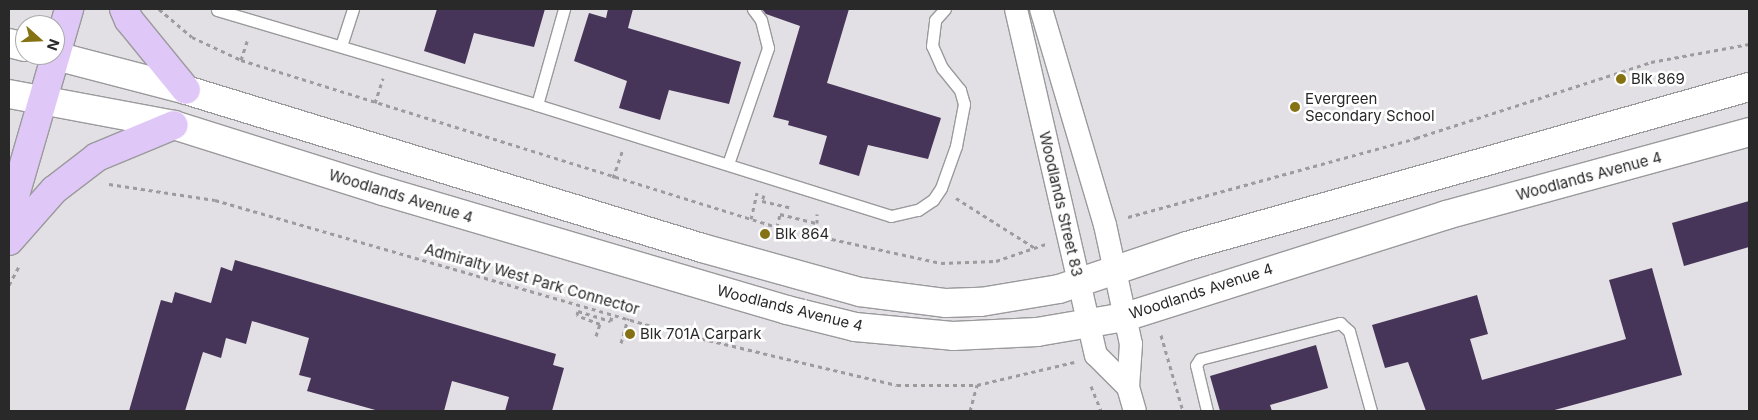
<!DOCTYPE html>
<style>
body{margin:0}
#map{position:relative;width:1758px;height:420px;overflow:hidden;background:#e2e0e4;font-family:Inter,sans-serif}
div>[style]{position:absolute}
.building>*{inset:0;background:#473459}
.path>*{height:3px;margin-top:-1.5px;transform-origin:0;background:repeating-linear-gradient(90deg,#9d9b9e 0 4px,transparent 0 8px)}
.roads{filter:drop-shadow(1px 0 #9a999c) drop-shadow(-1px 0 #9a999c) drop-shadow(0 1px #9a999c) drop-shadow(0 -1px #9a999c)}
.service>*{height:11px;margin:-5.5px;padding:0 5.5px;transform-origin:5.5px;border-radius:5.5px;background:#fff}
.minor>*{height:22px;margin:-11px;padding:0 11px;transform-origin:11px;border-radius:11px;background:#fff}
.secondary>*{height:28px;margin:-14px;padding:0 14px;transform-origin:14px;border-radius:14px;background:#fff}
.primary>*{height:28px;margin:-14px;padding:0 14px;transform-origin:14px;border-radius:14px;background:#dfc8f7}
.dots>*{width:14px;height:14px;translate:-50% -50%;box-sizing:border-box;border:2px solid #fff;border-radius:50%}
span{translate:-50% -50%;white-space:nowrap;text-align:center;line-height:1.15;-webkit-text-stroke:5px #fff;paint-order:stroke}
.poi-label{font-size:15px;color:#2a292a}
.left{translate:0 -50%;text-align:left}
.street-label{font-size:15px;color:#2a292a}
.frame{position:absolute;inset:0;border:10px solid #2a292a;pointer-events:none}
.north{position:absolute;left:15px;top:15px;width:50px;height:50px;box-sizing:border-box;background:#fff;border:1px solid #aaa9aa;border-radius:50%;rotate:110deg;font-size:14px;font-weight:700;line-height:20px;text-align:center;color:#2a292a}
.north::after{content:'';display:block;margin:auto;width:18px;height:22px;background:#857213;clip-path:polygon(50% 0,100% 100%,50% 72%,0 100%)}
</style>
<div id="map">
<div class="building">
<div style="clip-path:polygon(437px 9px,545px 9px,534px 47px,474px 33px,465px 64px,424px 51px)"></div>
<div style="clip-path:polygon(608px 9px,633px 9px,628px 28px,741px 62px,729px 104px,669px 90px,660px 120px,619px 108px,627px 81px,574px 61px,589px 13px,606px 18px)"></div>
<div style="clip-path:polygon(762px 9px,849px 9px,827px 83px,941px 118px,928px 159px,868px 145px,859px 176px,819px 164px,827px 136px,788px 125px,789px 121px,773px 117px,800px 26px,766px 14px)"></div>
<div style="clip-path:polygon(1749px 201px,1749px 247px,1684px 266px,1672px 223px)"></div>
<div style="clip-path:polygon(235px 260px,556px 354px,553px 365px,564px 368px,552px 411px,505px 411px,509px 397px,452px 381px,444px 411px,379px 411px,307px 391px,311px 378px,299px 375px,309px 338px,252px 321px,246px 344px,226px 338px,221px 358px,203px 352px,185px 411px,129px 411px,161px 300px,172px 303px,175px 292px,211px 303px,221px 267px,232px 271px)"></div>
<div style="clip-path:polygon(1652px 268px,1682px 375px,1551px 411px,1426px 411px,1408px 362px,1385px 368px,1372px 325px,1477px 295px,1488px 334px,1470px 339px,1482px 380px,1626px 339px,1609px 280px)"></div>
<div style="clip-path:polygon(1316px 345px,1328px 388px,1270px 405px,1272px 411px,1220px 411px,1210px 376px)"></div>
</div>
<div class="path">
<div style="left:159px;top:9px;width:43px;rotate:40.3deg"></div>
<div style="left:192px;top:37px;width:54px;rotate:25.1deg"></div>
<div style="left:241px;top:60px;width:561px;rotate:17.31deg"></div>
<div style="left:777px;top:227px;width:168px;rotate:12.4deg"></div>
<div style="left:941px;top:263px;width:55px;rotate:-2.1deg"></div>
<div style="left:996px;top:261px;width:53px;rotate:-18.8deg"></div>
<div style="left:241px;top:60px;width:22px;rotate:-72deg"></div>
<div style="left:375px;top:103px;width:26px;rotate:-72deg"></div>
<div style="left:613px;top:178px;width:28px;rotate:-71deg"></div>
<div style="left:109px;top:184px;width:107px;rotate:8.6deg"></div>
<div style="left:215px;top:200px;width:473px;rotate:16.1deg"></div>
<div style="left:670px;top:331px;width:233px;rotate:13.4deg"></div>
<div style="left:897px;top:385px;width:80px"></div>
<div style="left:977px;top:385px;width:100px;rotate:-13.3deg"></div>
<div style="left:764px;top:195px;width:6px;rotate:108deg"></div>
<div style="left:762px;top:201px;width:28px;rotate:13deg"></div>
<div style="left:956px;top:198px;width:93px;rotate:32.3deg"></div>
<div style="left:1128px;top:217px;width:299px;rotate:-15.3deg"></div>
<div style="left:1416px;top:138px;width:247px;rotate:-17.9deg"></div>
<div style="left:1651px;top:62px;width:100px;rotate:-10.4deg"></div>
<div style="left:751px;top:219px;width:27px;rotate:-77deg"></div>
<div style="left:777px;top:227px;width:13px;rotate:-77deg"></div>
<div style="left:780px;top:214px;width:38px;rotate:14deg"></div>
<div style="left:817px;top:223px;width:9px;rotate:-90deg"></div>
<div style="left:9px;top:285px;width:21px;rotate:-62deg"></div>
<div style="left:1161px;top:335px;width:79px;rotate:73.9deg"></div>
<div style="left:596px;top:336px;width:13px;rotate:-72deg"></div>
<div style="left:600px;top:324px;width:25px;rotate:-159deg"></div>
<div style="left:577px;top:315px;width:4px;rotate:-76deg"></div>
<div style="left:578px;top:311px;width:34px;rotate:17deg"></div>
<div style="left:611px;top:321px;width:7px;rotate:-82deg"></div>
<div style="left:621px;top:343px;width:26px;rotate:-74deg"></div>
<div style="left:1091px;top:386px;width:27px;rotate:68deg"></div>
<div style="left:970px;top:411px;width:27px;rotate:-75deg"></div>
</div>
<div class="roads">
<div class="service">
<div style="left:217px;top:10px;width:334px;rotate:16.5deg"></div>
<div style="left:537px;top:105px;width:371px;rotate:17.4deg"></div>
<div style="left:891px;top:216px;width:28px;rotate:-13deg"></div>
<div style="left:918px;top:210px;width:18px;rotate:-34deg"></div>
<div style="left:933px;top:200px;width:14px;rotate:-56deg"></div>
<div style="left:941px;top:188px;width:45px;rotate:-70.3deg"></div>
<div style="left:956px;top:146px;width:43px;rotate:-79.2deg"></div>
<div style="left:964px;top:104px;width:15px;rotate:-106deg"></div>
<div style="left:960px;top:90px;width:28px;rotate:-129deg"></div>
<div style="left:942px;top:68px;width:24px;rotate:-114deg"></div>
<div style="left:932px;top:46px;width:26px;rotate:-83deg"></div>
<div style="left:935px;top:20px;width:15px;rotate:-48deg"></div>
<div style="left:341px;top:46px;width:39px;rotate:-72deg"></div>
<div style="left:537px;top:105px;width:100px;rotate:-74.3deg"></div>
<div style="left:728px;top:164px;width:123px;rotate:-71deg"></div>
<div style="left:768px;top:48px;width:29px;rotate:-104deg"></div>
<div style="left:761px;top:20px;width:14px;rotate:-126deg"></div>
<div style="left:1207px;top:411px;width:47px;rotate:-103.4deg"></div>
<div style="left:1196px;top:365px;width:7px;rotate:-56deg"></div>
<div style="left:1200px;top:359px;width:145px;rotate:-14.4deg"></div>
<div style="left:1340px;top:323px;width:12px;rotate:42deg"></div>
<div style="left:1349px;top:331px;width:83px;rotate:74.6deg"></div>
</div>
<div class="minor">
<div style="left:1016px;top:9px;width:355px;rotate:77deg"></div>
<div style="left:1096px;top:355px;width:45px;rotate:45deg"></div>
<div style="left:1041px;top:9px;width:225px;rotate:73.5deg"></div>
<div style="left:1105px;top:225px;width:122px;rotate:77.7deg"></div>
<div style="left:1131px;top:344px;width:43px;rotate:94deg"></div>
<div style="left:1128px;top:387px;width:25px;rotate:74deg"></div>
</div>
<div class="secondary">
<div style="left:9px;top:43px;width:16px;rotate:14deg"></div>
<div style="left:52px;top:55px;width:138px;rotate:14.6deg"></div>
<div style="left:186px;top:90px;width:540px;rotate:17.02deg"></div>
<div style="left:702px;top:248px;width:164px;rotate:15.6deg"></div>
<div style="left:860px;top:292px;width:87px;rotate:7.3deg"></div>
<div style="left:946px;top:303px;width:35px;rotate:-2deg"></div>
<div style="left:981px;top:302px;width:79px;rotate:-9.5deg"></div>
<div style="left:1059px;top:289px;width:135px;rotate:-18.6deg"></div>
<div style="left:1187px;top:246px;width:584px;rotate:-15.8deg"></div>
<div style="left:9px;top:94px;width:168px;rotate:10.6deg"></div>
<div style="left:174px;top:125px;width:219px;rotate:17.5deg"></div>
<div style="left:383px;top:191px;width:421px;rotate:16.4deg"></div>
<div style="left:787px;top:310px;width:70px;rotate:14deg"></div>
<div style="left:855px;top:327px;width:98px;rotate:5.2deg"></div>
<div style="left:953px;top:336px;width:84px;rotate:-2.7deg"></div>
<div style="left:1037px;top:332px;width:89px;rotate:-9.7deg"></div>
<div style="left:1125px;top:317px;width:337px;rotate:-17.6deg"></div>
<div style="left:1446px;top:215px;width:314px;rotate:-15.3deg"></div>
</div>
<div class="primary">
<div style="left:124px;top:9px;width:12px;rotate:66deg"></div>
<div style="left:129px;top:20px;width:90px;rotate:50.8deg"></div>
<div style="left:9px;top:216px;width:216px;rotate:-73.8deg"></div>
<div style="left:9px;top:241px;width:68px;rotate:-48.6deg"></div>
<div style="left:54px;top:190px;width:54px;rotate:-37.5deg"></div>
<div style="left:97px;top:157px;width:83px;rotate:-22.6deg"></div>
</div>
</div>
<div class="dots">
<div style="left:1621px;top:79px;background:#857213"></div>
<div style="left:1295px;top:107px;background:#857213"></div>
<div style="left:765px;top:234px;background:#857213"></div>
<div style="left:630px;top:334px;background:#857213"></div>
</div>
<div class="poi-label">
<span class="left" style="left:1631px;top:79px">Blk 869</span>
<span class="left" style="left:1305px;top:107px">Evergreen<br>Secondary School</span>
<span class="left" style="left:775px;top:234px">Blk 864</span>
<span class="left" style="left:640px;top:334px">Blk 701A Carpark</span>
</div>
<div class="street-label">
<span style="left:1589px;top:176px;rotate:-15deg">Woodlands Avenue 4</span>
<span style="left:401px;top:196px;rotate:17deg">Woodlands Avenue 4</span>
<span style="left:1061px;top:204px;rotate:77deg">Woodlands Street 83</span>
<span style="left:532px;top:279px;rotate:16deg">Admiralty West Park Connector</span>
<span style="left:1201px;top:291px;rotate:-18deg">Woodlands Avenue 4</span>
<span style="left:790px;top:308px;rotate:14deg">Woodlands Avenue 4</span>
</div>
<div class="frame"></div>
<div class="north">N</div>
</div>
